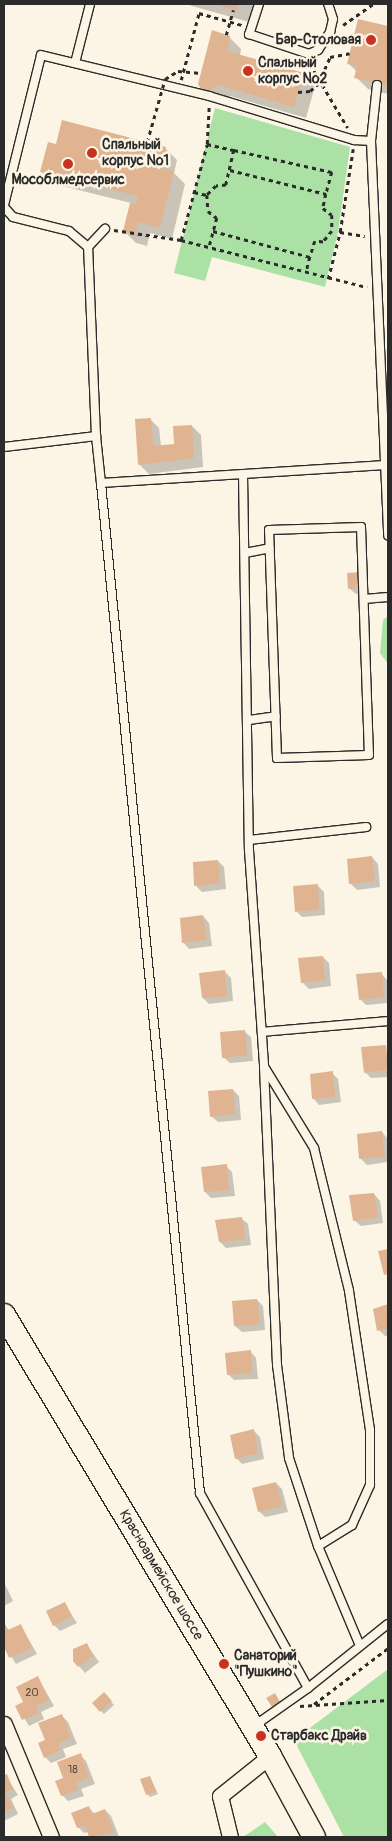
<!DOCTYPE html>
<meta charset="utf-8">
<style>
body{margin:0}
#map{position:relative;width:392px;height:1841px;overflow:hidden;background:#fcf5e5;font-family:Pangolin,sans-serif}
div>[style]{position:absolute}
.green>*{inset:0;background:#abe1a5}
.shadow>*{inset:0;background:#0003}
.building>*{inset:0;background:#e0b391}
.path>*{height:2.5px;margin-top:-1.25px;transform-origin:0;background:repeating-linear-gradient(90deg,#2b2b2b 0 4px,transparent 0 8px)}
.roads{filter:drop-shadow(1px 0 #2b2b2b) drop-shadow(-1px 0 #2b2b2b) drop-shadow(0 1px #2b2b2b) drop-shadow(0 -1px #2b2b2b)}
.service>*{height:8px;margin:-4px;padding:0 4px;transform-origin:4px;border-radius:4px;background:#fcf5e5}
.minor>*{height:15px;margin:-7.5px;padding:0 7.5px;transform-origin:7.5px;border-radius:7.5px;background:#fcf5e5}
.secondary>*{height:22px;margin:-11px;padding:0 11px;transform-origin:11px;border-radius:11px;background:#fcf5e5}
.path-bridge>*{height:2.5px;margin-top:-1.25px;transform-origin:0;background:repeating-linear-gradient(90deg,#2b2b2b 0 4px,transparent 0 8px)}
.dots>*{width:14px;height:14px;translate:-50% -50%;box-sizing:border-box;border:2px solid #fcf5e5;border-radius:50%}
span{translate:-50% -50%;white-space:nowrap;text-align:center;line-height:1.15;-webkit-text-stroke:5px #fcf5e5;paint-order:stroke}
.number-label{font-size:11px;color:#584d44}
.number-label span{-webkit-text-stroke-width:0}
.poi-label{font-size:14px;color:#2b2b2b;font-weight:700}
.right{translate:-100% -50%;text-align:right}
.left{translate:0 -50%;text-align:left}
.street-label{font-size:14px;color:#2b2b2b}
.frame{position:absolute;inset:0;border:5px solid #2b2b2b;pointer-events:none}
</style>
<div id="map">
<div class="green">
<div style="clip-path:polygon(215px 108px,350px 147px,338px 232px,325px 287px,212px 257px,205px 281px,174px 273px)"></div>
<div style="clip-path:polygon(388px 616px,388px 664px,380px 653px,383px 620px)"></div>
<div style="clip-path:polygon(388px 1669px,388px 1837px,344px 1837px,294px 1740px)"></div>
<div style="clip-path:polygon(265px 1822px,278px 1837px,243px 1837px)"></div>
</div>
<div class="shadow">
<div style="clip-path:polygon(185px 4px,254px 4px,249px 22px)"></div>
<div style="clip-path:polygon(359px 21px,388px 28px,388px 94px,368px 89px,356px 77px,357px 72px,349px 64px)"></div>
<div style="clip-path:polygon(229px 37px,241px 49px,240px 56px,303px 74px,315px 86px,306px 118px,230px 96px,227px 101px,218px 103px,205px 91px,200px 84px)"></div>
<div style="clip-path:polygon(57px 145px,165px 148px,177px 160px,174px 173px,185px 184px,172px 239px,150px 233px,147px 246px,136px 243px,124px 231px,131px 203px,54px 184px,42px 172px)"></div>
<div style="clip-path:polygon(150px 419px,159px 428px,161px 446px,175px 445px,192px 426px,201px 435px,203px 467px,149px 474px,140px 465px)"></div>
<div style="clip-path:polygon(366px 579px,367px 593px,356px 594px,349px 588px)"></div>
<div style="clip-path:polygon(372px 857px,378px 864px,380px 887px,357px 890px,350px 883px)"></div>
<div style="clip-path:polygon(218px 861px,224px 867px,226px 889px,202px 892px,196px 886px,194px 864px)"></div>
<div style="clip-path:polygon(318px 886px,324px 892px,325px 915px,302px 917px,296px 911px)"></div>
<div style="clip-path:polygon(203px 916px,209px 923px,212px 946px,189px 949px,183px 942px)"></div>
<div style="clip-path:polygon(323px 957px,329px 963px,331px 986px,309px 989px,303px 983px)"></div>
<div style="clip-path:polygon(224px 971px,231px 978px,233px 1001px,209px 1004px,203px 998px)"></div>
<div style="clip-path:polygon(381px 973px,387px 980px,388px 1003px,366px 1005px,360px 999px)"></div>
<div style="clip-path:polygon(244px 1031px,251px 1037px,253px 1061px,230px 1063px,223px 1057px)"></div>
<div style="clip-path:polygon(386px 1046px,388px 1077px,371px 1078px,365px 1072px)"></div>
<div style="clip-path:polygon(332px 1073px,338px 1079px,341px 1102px,319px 1105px,313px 1098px)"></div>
<div style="clip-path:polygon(233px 1090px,239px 1096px,241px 1120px,218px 1122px,211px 1116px)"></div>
<div style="clip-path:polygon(382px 1132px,388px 1139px,388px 1162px,367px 1165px,360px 1158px)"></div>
<div style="clip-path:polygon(226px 1166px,232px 1172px,235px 1196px,211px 1198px,205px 1192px)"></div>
<div style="clip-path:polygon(374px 1194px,380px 1201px,383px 1223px,361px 1226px,354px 1220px)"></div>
<div style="clip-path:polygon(241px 1218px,248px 1224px,251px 1245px,226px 1248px,220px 1242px)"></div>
<div style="clip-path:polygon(257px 1300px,263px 1306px,265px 1330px,242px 1332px,235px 1326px)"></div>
<div style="clip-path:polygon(388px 1306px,388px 1336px,385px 1336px,379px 1330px,375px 1310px)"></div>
<div style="clip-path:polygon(250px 1351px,256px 1358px,258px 1379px,234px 1380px,228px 1374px)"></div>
<div style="clip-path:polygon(254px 1431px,260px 1437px,264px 1459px,242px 1464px,236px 1458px)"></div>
<div style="clip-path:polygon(276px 1483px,282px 1489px,288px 1512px,265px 1517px,259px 1511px)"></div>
<div style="clip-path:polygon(4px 1582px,13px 1601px,4px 1606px)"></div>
<div style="clip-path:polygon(64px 1603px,77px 1623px,60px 1631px,54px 1625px)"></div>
<div style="clip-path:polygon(4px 1625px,10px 1631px,21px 1626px,37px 1654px,16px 1664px,6px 1649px,4px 1650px)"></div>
<div style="clip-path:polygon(87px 1645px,99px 1662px,85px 1673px,74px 1660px)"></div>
<div style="clip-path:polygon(38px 1678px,54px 1706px,41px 1712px,44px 1719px,29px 1726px,17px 1706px,25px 1703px)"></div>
<div style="clip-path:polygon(104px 1694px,114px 1705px,104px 1714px,94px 1703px)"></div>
<div style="clip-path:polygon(61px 1715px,68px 1722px,77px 1744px,63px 1749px,66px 1757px,51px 1763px,45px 1757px,47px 1740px)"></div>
<div style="clip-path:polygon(80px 1755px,86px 1761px,95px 1784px,81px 1789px,84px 1796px,68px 1801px,62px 1795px,64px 1779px)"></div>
<div style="clip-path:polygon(6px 1776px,18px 1795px,11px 1799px,18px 1814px,4px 1821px)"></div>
<div style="clip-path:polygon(150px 1777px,158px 1794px,150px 1797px,147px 1794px)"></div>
<div style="clip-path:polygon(89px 1808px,95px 1814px,105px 1810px,111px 1816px,119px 1837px,90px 1837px,88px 1832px,84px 1833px,78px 1827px)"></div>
</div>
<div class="building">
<div style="clip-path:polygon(214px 4px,239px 4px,237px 11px)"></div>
<div style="clip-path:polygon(358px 19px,388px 26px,388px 86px,354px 78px,357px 66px,347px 64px)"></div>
<div style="clip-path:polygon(212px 30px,230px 36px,227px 51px,304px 73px,294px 107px,218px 85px,210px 91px,201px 89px,198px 84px)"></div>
<div style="clip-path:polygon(62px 120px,166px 147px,161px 168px,174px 171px,160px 228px,138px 222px,135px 235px,123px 231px,130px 203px,136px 204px,138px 196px,40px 172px,48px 142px,56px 144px)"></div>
<div style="clip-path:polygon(151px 418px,153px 446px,174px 444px,173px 426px,192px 425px,194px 458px,138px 465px,135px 419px)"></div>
<div style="clip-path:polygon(361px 572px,362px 587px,348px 589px,347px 573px)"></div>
<div style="clip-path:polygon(372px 856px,375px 881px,349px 884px,347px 859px)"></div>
<div style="clip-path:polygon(218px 860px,220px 883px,194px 886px,193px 862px)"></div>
<div style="clip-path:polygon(318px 884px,319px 909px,295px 912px,293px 886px)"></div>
<div style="clip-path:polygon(203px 915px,207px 940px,182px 943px,180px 918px)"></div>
<div style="clip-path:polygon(323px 956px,325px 980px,301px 983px,298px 958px)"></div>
<div style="clip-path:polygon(225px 970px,227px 996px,202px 998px,199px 973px)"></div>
<div style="clip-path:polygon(382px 972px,384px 997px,359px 1000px,356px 974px)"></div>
<div style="clip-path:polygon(245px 1030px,247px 1055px,222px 1058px,220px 1032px)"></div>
<div style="clip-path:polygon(386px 1045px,388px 1070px,364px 1073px,361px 1047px)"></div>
<div style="clip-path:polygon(333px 1071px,335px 1097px,312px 1099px,310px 1074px)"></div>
<div style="clip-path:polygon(233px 1089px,235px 1114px,210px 1117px,208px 1091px)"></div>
<div style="clip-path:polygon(382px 1131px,385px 1156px,359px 1159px,357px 1134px)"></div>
<div style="clip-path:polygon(227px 1164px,229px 1190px,204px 1192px,201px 1167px)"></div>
<div style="clip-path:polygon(374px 1193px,378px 1217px,353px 1221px,349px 1195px)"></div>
<div style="clip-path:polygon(242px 1217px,245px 1239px,219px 1242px,215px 1220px)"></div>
<div style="clip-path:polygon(388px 1249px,388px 1274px,384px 1275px,378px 1251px)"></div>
<div style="clip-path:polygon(257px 1299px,260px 1324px,234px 1326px,232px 1301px)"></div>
<div style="clip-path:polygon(388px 1304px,388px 1328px,377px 1331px,373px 1309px)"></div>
<div style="clip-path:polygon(251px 1350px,252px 1373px,227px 1375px,225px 1353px)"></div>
<div style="clip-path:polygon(254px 1429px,258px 1453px,235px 1459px,230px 1435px)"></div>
<div style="clip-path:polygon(276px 1482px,282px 1506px,258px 1512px,252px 1488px)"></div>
<div style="clip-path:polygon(65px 1602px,72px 1616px,53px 1626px,46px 1611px)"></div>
<div style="clip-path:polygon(4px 1622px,8px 1630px,21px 1624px,32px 1648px,9px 1658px,4px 1647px)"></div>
<div style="clip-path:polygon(87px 1643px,93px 1656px,78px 1667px,73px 1661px,73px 1649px)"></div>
<div style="clip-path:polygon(38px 1676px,49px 1700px,36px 1706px,39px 1713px,22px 1720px,15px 1706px,23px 1702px,16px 1687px)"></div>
<div style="clip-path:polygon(104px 1692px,112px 1701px,100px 1712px,92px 1703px)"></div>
<div style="clip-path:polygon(275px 1693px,280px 1702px,272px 1707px,266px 1698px)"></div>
<div style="clip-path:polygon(62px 1714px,71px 1738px,58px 1743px,61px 1750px,44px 1758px,38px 1743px,45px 1740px,38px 1723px)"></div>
<div style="clip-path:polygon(81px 1753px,89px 1778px,76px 1782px,78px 1790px,61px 1796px,55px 1781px,63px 1778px,57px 1762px)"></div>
<div style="clip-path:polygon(7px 1774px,13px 1789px,6px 1792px,13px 1808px,4px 1812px,4px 1775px)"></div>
<div style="clip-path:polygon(150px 1776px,156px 1791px,146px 1795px,140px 1779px)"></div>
<div style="clip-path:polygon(89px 1806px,92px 1814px,105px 1809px,114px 1833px,89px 1837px,85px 1825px,77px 1828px,71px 1813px)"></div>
</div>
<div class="path">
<div style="left:343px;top:25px;width:37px;rotate:-35deg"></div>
<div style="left:310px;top:64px;width:74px;rotate:59.3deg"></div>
<div style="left:181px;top:80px;width:69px;rotate:-75deg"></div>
<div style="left:199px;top:13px;width:45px;rotate:15.6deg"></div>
<div style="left:207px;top:144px;width:28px;rotate:13deg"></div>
<div style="left:234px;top:150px;width:36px;rotate:103deg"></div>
<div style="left:226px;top:185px;width:10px;rotate:174deg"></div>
<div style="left:216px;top:186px;width:13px;rotate:135deg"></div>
<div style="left:207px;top:195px;width:16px;rotate:86deg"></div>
<div style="left:208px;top:211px;width:11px;rotate:38deg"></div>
<div style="left:217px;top:218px;width:30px;rotate:105deg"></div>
<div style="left:234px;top:150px;width:100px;rotate:12.7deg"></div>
<div style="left:332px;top:172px;width:23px;rotate:105deg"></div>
<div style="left:230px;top:170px;width:99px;rotate:14deg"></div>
<div style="left:326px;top:194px;width:14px;rotate:102deg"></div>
<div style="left:323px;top:208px;width:11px;rotate:38deg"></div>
<div style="left:332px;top:215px;width:16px;rotate:90deg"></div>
<div style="left:332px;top:231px;width:14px;rotate:129deg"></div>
<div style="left:323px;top:242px;width:8px;rotate:-173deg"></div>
<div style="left:315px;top:241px;width:17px;rotate:107deg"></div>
<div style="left:194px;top:192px;width:13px;rotate:13deg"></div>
<div style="left:114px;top:230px;width:68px;rotate:8.5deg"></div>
<div style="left:181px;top:240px;width:192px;rotate:14.2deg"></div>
<div style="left:213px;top:231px;width:100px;rotate:15deg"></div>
<div style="left:310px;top:257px;width:16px;rotate:104deg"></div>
<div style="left:340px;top:232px;width:84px;rotate:-81.1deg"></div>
<div style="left:181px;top:240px;width:99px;rotate:-74.8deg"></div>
<div style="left:207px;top:144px;width:39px;rotate:-87deg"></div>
<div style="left:328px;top:279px;width:49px;rotate:-75.7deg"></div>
<div style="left:340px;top:232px;width:25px;rotate:9deg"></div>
<div style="left:314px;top:1704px;width:93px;rotate:-37.1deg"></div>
<div style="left:300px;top:1706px;width:88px;rotate:-3.9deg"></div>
</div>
<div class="roads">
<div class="service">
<div style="left:259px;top:4px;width:32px;rotate:108deg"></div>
<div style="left:249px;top:34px;width:63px;rotate:18.4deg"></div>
<div style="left:309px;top:54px;width:10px;rotate:-24deg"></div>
<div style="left:318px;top:50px;width:22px;rotate:-56deg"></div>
<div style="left:330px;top:32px;width:13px;rotate:-77deg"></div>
<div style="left:333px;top:19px;width:16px;rotate:-108deg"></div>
<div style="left:75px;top:63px;width:61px;rotate:-75.7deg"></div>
<div style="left:377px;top:85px;width:56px;rotate:96.1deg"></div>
<div style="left:371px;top:141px;width:395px;rotate:87.5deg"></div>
<div style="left:4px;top:205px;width:154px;rotate:-76.1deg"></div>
<div style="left:41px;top:55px;width:173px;rotate:13.7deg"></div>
<div style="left:209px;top:96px;width:152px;rotate:16.9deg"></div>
<div style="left:354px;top:140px;width:17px;rotate:3deg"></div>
<div style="left:4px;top:207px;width:13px;rotate:48deg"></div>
<div style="left:13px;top:217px;width:58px;rotate:14deg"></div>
<div style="left:69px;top:231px;width:25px;rotate:40deg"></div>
<div style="left:4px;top:447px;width:93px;rotate:-6.8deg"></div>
<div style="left:243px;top:474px;width:376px;rotate:89.1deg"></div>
<div style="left:249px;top:850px;width:218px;rotate:86deg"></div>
<div style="left:264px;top:1067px;width:298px;rotate:87.5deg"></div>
<div style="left:277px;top:1365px;width:94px;rotate:82.6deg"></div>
<div style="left:289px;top:1458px;width:93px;rotate:71.8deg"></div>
<div style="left:318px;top:1546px;width:108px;rotate:67.2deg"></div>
<div style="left:101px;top:483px;width:47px;rotate:-96.1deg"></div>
<div style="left:96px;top:436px;width:189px;rotate:-92.4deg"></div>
<div style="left:88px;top:247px;width:25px;rotate:-47deg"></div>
<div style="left:361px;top:527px;width:228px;rotate:88deg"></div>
<div style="left:369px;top:755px;width:92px;rotate:178.1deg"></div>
<div style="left:277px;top:758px;width:228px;rotate:-92deg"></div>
<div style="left:269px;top:530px;width:92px;rotate:-1.9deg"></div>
<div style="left:245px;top:553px;width:25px;rotate:-11deg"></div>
<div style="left:364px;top:599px;width:24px;rotate:-5deg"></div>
<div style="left:249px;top:720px;width:27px;rotate:-8deg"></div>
<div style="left:249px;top:840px;width:118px;rotate:-6.3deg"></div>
<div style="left:262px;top:1032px;width:126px;rotate:-5deg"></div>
<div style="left:265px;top:1068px;width:94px;rotate:58.5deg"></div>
<div style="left:314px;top:1148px;width:147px;rotate:76.2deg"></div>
<div style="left:349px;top:1291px;width:141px;rotate:81.4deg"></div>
<div style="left:370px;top:1430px;width:55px;rotate:90deg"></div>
<div style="left:370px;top:1485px;width:44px;rotate:114.2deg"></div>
<div style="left:352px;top:1525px;width:40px;rotate:148deg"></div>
<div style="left:308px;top:1688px;width:223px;rotate:-119deg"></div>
<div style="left:200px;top:1493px;width:1015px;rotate:-95.6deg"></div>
<div style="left:101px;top:483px;width:285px;rotate:-3.6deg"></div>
<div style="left:254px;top:1726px;width:66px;rotate:-35.1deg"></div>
<div style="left:308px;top:1688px;width:102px;rotate:-38.7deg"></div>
</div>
<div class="minor">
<div style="left:4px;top:1724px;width:122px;rotate:67.4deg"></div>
<div style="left:230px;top:1837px;width:42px;rotate:-103.7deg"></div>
<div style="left:220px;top:1796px;width:64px;rotate:-38.7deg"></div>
</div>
<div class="secondary">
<div style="left:4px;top:1315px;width:515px;rotate:58.9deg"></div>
<div style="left:270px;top:1756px;width:92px;rotate:61.5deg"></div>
</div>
</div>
<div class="path-bridge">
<div style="left:226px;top:35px;width:26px;rotate:-74deg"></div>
<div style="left:298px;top:92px;width:12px;rotate:-5deg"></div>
<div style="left:310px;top:91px;width:11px;rotate:-41deg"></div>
<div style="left:318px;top:84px;width:30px;rotate:-66deg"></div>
<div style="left:330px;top:57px;width:20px;rotate:-11deg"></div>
<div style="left:147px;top:142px;width:66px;rotate:-74.1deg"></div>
<div style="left:165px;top:79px;width:15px;rotate:-32deg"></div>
<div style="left:178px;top:71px;width:23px;rotate:5deg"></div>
</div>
<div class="dots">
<div style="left:371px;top:40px;background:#c8321e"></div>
<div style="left:248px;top:71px;background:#c8321e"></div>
<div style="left:92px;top:153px;background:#c8321e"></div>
<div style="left:68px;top:164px;background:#c8321e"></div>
<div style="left:224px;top:1664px;background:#c8321e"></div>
<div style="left:261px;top:1736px;background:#c8321e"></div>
</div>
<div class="number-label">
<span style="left:32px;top:1693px">20</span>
<span style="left:73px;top:1770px">18</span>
</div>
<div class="poi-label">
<span class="right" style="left:361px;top:40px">Бар-Столовая</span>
<span class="left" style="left:258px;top:71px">Спальный<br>корпус №2</span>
<span class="left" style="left:102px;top:153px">Спальный<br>корпус №1</span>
<span style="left:68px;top:180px">Мособлмедсервис</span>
<span class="left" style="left:234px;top:1664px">Санаторий<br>"Пушкино"</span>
<span class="left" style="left:271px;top:1736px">Старбакс Драйв</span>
</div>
<div class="street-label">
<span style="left:161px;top:1575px;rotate:59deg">Красноармейское шоссе</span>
</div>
<div class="frame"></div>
</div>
